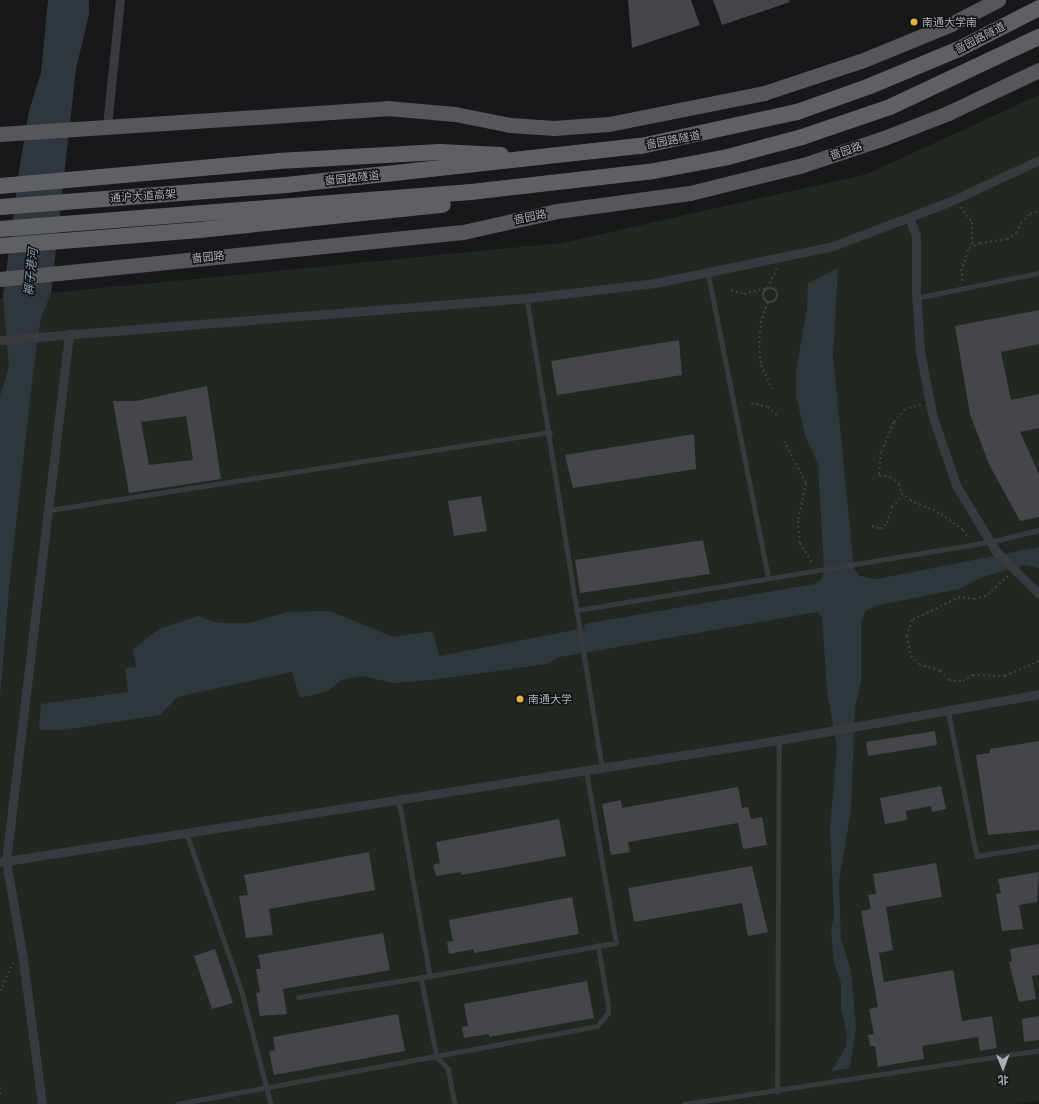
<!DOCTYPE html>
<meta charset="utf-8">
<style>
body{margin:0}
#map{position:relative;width:1039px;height:1104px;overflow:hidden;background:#18181a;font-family:Commissioner,"Noto Sans SC",sans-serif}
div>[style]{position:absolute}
.green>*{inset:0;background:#202821}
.water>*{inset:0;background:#2f373d}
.building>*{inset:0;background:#45454a}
.path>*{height:2px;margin-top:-1px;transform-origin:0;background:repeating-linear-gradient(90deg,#3f4145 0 2px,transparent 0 5px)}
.path>.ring{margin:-1px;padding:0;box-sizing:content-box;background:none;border:2px solid #3f4145;border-radius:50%}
.service>*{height:4.5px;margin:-2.25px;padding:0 2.25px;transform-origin:2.25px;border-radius:2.25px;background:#393a3f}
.minor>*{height:9px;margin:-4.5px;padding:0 4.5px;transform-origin:4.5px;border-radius:4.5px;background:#393a3f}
.primary>*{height:15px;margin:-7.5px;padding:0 7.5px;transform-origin:7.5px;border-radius:7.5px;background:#56575d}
.trunk>*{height:16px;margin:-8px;padding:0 8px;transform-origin:8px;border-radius:8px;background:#5e6066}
.dots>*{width:11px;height:11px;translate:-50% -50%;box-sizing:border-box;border:2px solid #131315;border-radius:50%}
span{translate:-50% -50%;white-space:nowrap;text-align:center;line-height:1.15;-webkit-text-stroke:3px #131315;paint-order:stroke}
.poi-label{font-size:11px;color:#abafb8}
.left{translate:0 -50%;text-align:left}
.street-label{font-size:11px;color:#abafb8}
.water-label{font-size:12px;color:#869cb0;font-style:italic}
.north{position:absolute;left:983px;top:1048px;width:40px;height:40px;-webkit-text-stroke:3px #131315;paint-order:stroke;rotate:179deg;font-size:11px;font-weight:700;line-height:16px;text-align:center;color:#abafb8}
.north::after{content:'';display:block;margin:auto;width:14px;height:18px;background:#abafb8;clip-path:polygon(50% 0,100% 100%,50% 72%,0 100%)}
</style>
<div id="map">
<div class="green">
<div style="clip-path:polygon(1039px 95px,1039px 1101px,1017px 1104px,0 1104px,0 298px,562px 243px,867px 174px)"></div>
</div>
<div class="water">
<div style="clip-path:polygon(48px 0,89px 0,89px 14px,76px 69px,51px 294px,41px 317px,34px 366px,10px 578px,0 698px,0 396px,9px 367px,3px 296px,19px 171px,29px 111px,41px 73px)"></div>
<div style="clip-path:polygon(838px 268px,833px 356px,854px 569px,860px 576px,877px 579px,1039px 547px,1039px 568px,1025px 565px,982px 577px,959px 589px,875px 606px,866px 611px,861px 622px,861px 682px,855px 708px,851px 810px,839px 881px,841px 939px,851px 970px,856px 1028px,850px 1068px,832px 1071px,846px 1046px,847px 1034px,841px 1008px,841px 983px,834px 963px,831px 931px,834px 916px,830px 828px,837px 749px,827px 691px,822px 618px,817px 612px,560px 657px,547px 664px,432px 680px,392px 683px,363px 676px,341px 680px,328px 691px,300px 698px,292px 672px,177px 697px,160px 715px,64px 730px,39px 730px,41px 704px,128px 692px,125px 668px,136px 667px,133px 649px,159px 629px,198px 616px,219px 623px,248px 623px,288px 612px,330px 611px,393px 637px,433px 631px,439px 656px,585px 628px,584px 624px,814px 584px,822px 579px,824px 569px,819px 482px,818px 464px,805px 435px,796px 396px,796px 371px,807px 309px,808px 283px)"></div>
</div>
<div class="building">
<div style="clip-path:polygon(628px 0,691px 0,700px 25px,632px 48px)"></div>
<div style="clip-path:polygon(713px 0,789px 0,790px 2px,722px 25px)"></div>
<div style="clip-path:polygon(1039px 310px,1039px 344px,1001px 352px,1011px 400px,1039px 394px,1039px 428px,1020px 432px,1039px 474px,1039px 517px,1020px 521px,989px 464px,970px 414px,955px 326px)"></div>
<div style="clip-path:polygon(679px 340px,682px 375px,557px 395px,551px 361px)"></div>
<div style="clip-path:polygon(evenodd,207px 386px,221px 479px,129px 493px,113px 401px,136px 401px,207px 386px,186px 416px,193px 460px,149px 465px,141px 422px,186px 416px)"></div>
<div style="clip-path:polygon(694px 434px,696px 469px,573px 488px,565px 455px)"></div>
<div style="clip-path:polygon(481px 496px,487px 531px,454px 536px,448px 501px)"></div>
<div style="clip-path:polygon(703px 540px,710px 574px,580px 593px,575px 560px)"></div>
<div style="clip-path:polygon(935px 731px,937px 745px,868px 756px,866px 742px)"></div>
<div style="clip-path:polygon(1039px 741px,1039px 830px,988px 835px,976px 755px,990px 753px,990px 749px)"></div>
<div style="clip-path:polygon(941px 786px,946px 809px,932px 812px,931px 806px,906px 811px,907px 820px,885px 824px,880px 798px)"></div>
<div style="clip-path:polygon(738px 787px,742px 808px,748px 807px,751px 819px,762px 817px,767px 845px,743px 849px,738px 823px,628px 842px,630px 852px,611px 855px,602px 804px,621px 800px,622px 808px)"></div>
<div style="clip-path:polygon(559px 819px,566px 856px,461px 875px,461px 872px,436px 876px,433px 865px,440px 863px,436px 842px)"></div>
<div style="clip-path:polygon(369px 852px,375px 890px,269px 909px,273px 935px,246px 938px,239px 896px,248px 895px,244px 875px)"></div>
<div style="clip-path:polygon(936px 863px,942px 897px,886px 907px,893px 950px,879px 953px,884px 982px,953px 970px,962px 1021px,992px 1016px,997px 1048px,980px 1051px,978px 1037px,922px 1046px,924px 1059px,878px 1067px,875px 1046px,870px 1046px,868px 1035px,874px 1034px,869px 1009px,878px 1007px,861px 911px,871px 909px,868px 895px,876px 894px,873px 874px)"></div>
<div style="clip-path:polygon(752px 866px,768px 932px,748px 936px,742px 903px,634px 922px,628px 888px)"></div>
<div style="clip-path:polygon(1039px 872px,1037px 902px,1019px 905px,1023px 929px,1002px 931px,996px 894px,1001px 893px,998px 879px)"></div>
<div style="clip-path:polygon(572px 897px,579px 934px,474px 953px,474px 949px,449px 954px,447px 942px,453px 941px,449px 920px)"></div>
<div style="clip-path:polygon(383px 933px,390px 970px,283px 989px,287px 1014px,260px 1016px,256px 993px,260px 992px,256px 969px,261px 969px,258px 955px)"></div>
<div style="clip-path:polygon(1039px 944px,1039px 975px,1032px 976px,1036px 999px,1019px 1002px,1009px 962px,1012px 961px,1010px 949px)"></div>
<div style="clip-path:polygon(215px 949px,233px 1003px,212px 1009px,194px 956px)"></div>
<div style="clip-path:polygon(587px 981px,594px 1018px,489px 1037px,489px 1034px,464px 1038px,462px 1027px,468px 1026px,464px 1004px)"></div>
<div style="clip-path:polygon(398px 1014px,405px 1051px,274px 1075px,269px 1051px,275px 1050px,273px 1037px)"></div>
<div style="clip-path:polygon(1039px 1016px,1039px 1040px,1024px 1042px,1022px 1019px)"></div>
</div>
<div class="path">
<div style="left:961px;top:207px;width:19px;rotate:54deg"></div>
<div style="left:972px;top:222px;width:24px;rotate:90deg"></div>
<div style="left:963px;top:281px;width:10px;rotate:-101deg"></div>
<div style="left:961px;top:271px;width:24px;rotate:-71deg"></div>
<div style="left:969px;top:248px;width:12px;rotate:-24deg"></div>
<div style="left:980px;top:243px;width:27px;rotate:-8deg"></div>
<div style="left:1007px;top:239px;width:11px;rotate:-34deg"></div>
<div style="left:1016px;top:233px;width:11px;rotate:-63deg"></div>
<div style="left:1021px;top:223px;width:13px;rotate:-45deg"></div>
<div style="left:1030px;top:214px;width:9px;rotate:-18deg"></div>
<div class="ring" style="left:763px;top:288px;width:12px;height:12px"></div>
<div style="left:731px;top:290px;width:14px;rotate:17deg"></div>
<div style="left:744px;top:294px;width:24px;rotate:-15deg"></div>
<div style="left:767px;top:288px;width:22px;rotate:-63deg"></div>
<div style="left:768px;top:302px;width:20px;rotate:110deg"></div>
<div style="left:761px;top:321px;width:25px;rotate:95deg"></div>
<div style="left:759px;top:346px;width:19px;rotate:84deg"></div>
<div style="left:761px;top:365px;width:26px;rotate:65deg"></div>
<div style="left:751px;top:403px;width:17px;rotate:13deg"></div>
<div style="left:768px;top:407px;width:15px;rotate:42deg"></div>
<div style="left:921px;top:405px;width:16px;rotate:166deg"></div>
<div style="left:905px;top:409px;width:17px;rotate:130deg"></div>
<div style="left:894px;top:422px;width:33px;rotate:113deg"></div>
<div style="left:881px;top:452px;width:23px;rotate:95deg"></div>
<div style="left:879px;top:475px;width:11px;rotate:10deg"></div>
<div style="left:890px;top:477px;width:11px;rotate:38deg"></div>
<div style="left:899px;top:484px;width:9px;rotate:77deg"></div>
<div style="left:901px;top:493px;width:11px;rotate:38deg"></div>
<div style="left:910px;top:500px;width:34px;rotate:24deg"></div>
<div style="left:941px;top:514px;width:27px;rotate:36deg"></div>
<div style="left:963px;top:530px;width:10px;rotate:53deg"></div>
<div style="left:784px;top:441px;width:47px;rotate:62.4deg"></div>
<div style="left:806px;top:483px;width:39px;rotate:102deg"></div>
<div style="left:798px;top:521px;width:22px;rotate:85deg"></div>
<div style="left:800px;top:543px;width:25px;rotate:58deg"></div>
<div style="left:872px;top:526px;width:9px;rotate:18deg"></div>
<div style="left:881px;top:529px;width:8px;rotate:-45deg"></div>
<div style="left:887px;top:523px;width:17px;rotate:-73deg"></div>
<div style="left:892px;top:507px;width:16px;rotate:-47deg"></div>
<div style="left:1008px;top:576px;width:30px;rotate:138deg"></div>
<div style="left:986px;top:596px;width:11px;rotate:165deg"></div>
<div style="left:975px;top:599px;width:15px;rotate:-172deg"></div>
<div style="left:960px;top:597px;width:53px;rotate:154.4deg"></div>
<div style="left:912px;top:620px;width:17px;rotate:107deg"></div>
<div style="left:907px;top:636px;width:20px;rotate:79deg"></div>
<div style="left:911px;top:656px;width:11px;rotate:45deg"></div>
<div style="left:919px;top:664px;width:22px;rotate:18deg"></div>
<div style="left:940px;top:671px;width:13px;rotate:45deg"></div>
<div style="left:949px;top:680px;width:14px;rotate:4deg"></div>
<div style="left:963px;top:681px;width:12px;rotate:-31deg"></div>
<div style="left:973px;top:675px;width:32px;rotate:2deg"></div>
<div style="left:1005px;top:676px;width:37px;rotate:-24deg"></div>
<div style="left:0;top:991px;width:31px;rotate:-65deg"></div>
<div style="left:0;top:1087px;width:8px;rotate:90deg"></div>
</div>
<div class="service">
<div style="left:708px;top:272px;width:310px;rotate:78.8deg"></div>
<div style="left:527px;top:298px;width:476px;rotate:80.9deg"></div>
<div style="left:916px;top:298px;width:126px;rotate:-11.5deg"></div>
<div style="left:50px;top:510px;width:506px;rotate:-8.87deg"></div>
<div style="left:578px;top:610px;width:417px;rotate:-9.4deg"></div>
<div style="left:989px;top:542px;width:51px;rotate:-13.5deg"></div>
<div style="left:948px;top:710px;width:149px;rotate:78.8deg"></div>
<div style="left:977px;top:856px;width:63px;rotate:-9.2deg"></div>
<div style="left:399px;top:800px;width:179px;rotate:80deg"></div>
<div style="left:430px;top:976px;width:189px;rotate:-10.1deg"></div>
<div style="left:616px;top:943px;width:175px;rotate:-99.9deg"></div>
<div style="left:187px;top:834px;width:167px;rotate:70.8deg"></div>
<div style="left:242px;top:992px;width:116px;rotate:75.5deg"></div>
<div style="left:421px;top:977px;width:82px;rotate:78.7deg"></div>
<div style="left:437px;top:1057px;width:16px;rotate:45deg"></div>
<div style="left:448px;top:1068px;width:37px;rotate:79deg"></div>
<div style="left:298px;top:997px;width:134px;rotate:-9deg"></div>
<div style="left:777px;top:1092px;width:352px;rotate:-89.7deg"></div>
<div style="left:177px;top:1104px;width:427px;rotate:-10.5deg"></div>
<div style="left:597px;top:1026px;width:17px;rotate:-50deg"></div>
<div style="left:608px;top:1013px;width:7px;rotate:-90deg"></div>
<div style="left:608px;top:1006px;width:61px;rotate:-99.5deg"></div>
<div style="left:684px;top:1104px;width:359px;rotate:-8.6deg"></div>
</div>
<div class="minor">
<div style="left:107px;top:125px;width:126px;rotate:-84.1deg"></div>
<div style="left:909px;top:218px;width:18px;rotate:68deg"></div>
<div style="left:916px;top:235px;width:56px;rotate:90deg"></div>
<div style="left:916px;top:291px;width:60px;rotate:86.2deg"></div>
<div style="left:920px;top:351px;width:64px;rotate:79.2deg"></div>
<div style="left:932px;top:414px;width:75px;rotate:71.3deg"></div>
<div style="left:956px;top:485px;width:76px;rotate:59deg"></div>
<div style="left:995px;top:550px;width:62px;rotate:45deg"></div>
<div style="left:0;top:340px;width:529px;rotate:-4.56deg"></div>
<div style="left:527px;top:298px;width:129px;rotate:-6.7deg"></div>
<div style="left:655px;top:283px;width:182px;rotate:-11.7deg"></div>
<div style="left:833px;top:246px;width:124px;rotate:-20.8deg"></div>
<div style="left:949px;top:202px;width:99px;rotate:-25deg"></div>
<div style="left:0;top:862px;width:788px;rotate:-8.9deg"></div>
<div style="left:779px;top:740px;width:264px;rotate:-10deg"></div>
<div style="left:42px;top:1104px;width:152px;rotate:-97.5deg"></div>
<div style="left:22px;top:953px;width:93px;rotate:-99.9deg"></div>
<div style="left:6px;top:861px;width:531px;rotate:-83.18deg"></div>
</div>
<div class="primary">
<div style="left:0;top:134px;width:388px;rotate:-3.8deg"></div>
<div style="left:387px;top:108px;width:68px;rotate:5deg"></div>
<div style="left:455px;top:114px;width:56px;rotate:11.3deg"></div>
<div style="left:510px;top:125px;width:44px;rotate:3.9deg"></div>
<div style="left:554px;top:128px;width:55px;rotate:-4.2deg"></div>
<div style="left:609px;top:124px;width:158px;rotate:-11.3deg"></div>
<div style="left:764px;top:93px;width:102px;rotate:-18.3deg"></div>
<div style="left:861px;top:61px;width:97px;rotate:-22.3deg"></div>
<div style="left:951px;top:24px;width:53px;rotate:-27.1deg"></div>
<div style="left:0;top:279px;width:465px;rotate:-5.8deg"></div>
<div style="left:463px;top:232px;width:96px;rotate:-12.6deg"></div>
<div style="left:557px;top:211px;width:134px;rotate:-7.7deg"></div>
<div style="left:690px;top:193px;width:116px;rotate:-13.9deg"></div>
<div style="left:803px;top:165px;width:85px;rotate:-18.4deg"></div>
<div style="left:884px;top:138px;width:69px;rotate:-21.3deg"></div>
<div style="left:948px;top:113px;width:101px;rotate:-25.3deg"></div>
</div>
<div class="trunk">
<div style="left:0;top:186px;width:279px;rotate:-5.1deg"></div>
<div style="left:278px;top:161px;width:162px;rotate:-3.2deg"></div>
<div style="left:440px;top:152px;width:61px;rotate:2.8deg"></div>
<div style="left:0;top:207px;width:287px;rotate:-4.4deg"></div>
<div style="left:286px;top:185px;width:357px;rotate:-6.3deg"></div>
<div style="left:641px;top:146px;width:160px;rotate:-12.3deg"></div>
<div style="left:797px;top:112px;width:77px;rotate:-19.6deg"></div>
<div style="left:870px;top:86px;width:96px;rotate:-22.6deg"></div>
<div style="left:959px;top:49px;width:90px;rotate:-27.1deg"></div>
<div style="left:0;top:229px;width:472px;rotate:-4.5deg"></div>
<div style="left:471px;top:192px;width:184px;rotate:-6.5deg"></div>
<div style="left:654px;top:171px;width:75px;rotate:-10.7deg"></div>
<div style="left:728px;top:157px;width:77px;rotate:-15.1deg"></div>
<div style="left:802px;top:137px;width:93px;rotate:-18.8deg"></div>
<div style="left:890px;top:107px;width:165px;rotate:-25.2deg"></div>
<div style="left:0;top:246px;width:200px;rotate:-4.6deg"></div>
<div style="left:199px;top:230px;width:245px;rotate:-5.9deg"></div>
</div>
<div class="dots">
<div style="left:914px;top:22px;background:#e3af47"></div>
<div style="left:520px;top:699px;background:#e3af47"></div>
</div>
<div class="poi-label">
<span class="left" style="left:922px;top:22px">南通大学南</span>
<span class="left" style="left:528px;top:699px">南通大学</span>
</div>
<div class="street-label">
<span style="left:980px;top:38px;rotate:-27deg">啬园路隧道</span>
<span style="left:673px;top:140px;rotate:-11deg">啬园路隧道</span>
<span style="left:846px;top:151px;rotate:-19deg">啬园路</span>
<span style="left:352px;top:178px;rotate:-6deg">啬园路隧道</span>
<span style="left:143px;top:196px;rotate:-4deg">通沪大道高架</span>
<span style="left:530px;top:217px;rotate:-12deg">啬园路</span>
<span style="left:208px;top:257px;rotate:-6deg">啬园路</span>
</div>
<div class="water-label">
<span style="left:31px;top:272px;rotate:-84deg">裤子港河</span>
</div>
<div class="north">北</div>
</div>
